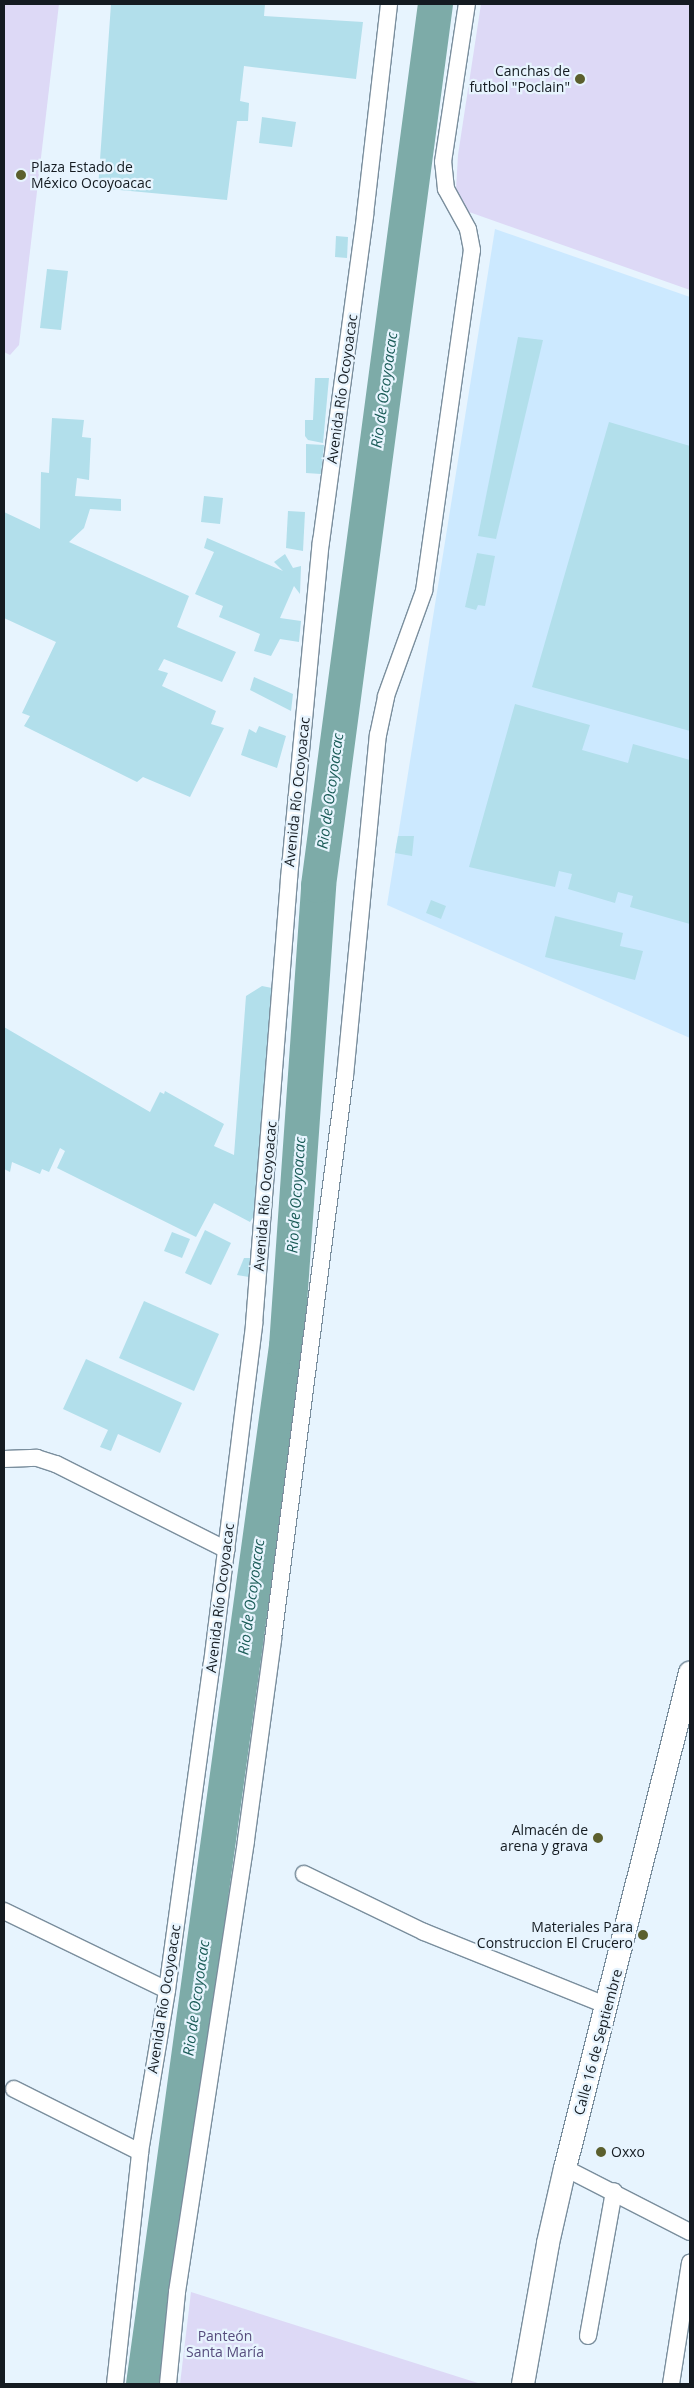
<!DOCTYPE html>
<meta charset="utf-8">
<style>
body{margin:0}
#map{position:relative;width:694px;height:2388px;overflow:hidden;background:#e7f4fe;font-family:"Open Sans",sans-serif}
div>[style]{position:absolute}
.built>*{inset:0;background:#cce9ff}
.green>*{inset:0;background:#ddd9f6}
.river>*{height:35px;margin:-17.5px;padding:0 17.5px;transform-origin:17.5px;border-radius:17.5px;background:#7daba8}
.building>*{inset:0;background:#b2dfeb}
.roads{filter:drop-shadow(1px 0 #7a8e9d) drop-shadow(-1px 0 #7a8e9d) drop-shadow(0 1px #7a8e9d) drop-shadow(0 -1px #7a8e9d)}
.street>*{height:16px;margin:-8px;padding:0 8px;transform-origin:8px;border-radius:8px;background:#fff}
.secondary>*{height:22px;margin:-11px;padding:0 11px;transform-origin:11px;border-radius:11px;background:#fff}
.dots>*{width:14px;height:14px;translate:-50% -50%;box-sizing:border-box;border:2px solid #e7f4fe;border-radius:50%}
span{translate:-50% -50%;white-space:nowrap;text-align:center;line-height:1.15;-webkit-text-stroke:4.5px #e7f4fe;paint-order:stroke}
.poi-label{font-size:14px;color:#141b21}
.right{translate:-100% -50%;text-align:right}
.left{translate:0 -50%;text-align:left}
.street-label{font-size:14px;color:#141b21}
.park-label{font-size:14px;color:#564c7d}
.water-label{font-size:15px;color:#1a5b57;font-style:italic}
.frame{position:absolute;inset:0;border:5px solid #141b21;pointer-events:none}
</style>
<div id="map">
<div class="built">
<div style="clip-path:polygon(495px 229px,690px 297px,690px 1038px,387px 905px)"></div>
</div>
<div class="green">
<div style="clip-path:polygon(4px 4px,59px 4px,19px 345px,10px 355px,4px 352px)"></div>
<div style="clip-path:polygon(481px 4px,690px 4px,690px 290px,455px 207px,458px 155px)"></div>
<div style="clip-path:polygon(191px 2292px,481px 2384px,180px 2384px)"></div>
</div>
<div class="river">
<div style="left:143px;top:2384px;width:1048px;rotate:-82.16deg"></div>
<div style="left:286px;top:1346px;width:462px;rotate:-86deg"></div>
<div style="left:318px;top:885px;width:889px;rotate:-82.44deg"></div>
</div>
<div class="building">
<div style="clip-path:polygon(111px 4px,265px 4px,264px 16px,363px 22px,356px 79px,244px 66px,240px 101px,249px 103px,248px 121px,237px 121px,227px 200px,98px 188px)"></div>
<div style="clip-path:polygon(262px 117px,296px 122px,292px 147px,259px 143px)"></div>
<div style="clip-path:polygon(336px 236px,348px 237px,347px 258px,335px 257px)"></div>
<div style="clip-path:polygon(47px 269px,68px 271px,61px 330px,40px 328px)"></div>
<div style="clip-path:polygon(518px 337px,543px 340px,496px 539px,478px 536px)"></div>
<div style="clip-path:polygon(315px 378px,329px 378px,323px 443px,308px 440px,305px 436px,305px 420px,313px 420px)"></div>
<div style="clip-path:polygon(52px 418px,84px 420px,82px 437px,91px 438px,89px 480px,77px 478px,75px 496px,121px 499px,121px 511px,90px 509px,84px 528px,69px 542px,189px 596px,177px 627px,236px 652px,222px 682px,164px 659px,158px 670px,168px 673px,162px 686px,216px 711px,211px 724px,224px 728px,190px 797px,143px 777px,137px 782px,24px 726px,30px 716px,22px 713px,56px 642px,4px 618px,4px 512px,40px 529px,41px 472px,49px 473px)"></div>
<div style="clip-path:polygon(609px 422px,690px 446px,690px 731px,532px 687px)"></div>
<div style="clip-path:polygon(306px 444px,324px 445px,321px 474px,306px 473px)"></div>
<div style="clip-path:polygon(204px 496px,223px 498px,220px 524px,201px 522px)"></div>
<div style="clip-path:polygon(288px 511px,305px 512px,303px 551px,286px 548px)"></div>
<div style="clip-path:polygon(207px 538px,283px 571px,274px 562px,285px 554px,293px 568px,301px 566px,300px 594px,294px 586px,280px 618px,301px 621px,299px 642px,280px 639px,271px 656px,254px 651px,260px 634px,219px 617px,223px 606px,195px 594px,214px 552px,204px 548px)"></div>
<div style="clip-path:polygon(477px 553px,495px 556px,485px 606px,478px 605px,476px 610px,465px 607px)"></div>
<div style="clip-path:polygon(254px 677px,293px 694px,291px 711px,250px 690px)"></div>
<div style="clip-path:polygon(515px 704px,590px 725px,582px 750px,628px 763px,633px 744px,690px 760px,690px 924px,630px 907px,633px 896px,618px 892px,615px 903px,568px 889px,572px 874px,559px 871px,555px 887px,469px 867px)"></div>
<div style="clip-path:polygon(259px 726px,286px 736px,277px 768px,241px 755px,249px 729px,256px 733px)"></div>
<div style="clip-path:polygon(398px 836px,414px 836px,412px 856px,395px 853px)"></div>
<div style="clip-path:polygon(431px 900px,446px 906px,441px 919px,426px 913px)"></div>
<div style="clip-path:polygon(555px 916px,623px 933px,620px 946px,643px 951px,635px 980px,545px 957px)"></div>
<div style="clip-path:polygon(262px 986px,272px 988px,260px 1207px,250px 1222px,214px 1203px,196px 1237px,57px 1168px,65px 1151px,60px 1148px,49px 1172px,42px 1169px,40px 1174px,12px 1162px,10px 1172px,4px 1169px,4px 1027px,150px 1112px,160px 1092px,164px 1094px,165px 1091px,224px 1124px,214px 1146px,234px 1155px,246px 996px)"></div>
<div style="clip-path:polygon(205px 1230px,231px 1243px,211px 1285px,185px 1273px)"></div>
<div style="clip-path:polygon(172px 1232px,190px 1239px,182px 1258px,164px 1251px)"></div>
<div style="clip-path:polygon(244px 1258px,251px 1258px,249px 1277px,237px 1275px)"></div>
<div style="clip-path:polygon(144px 1301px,219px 1334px,194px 1391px,119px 1358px)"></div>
<div style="clip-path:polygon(86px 1359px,182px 1403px,160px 1453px,118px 1434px,111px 1451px,100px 1447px,108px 1430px,63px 1409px)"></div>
</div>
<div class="roads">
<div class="street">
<div style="left:4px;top:1459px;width:33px;rotate:-2deg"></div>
<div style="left:37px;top:1458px;width:20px;rotate:18deg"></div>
<div style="left:56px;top:1464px;width:191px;rotate:26.7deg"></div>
<div style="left:304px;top:1874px;width:133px;rotate:25.8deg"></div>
<div style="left:424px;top:1932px;width:198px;rotate:21.9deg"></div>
<div style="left:4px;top:1911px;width:181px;rotate:25.9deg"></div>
<div style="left:14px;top:2089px;width:141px;rotate:26.6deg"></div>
<div style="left:565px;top:2168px;width:140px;rotate:27.1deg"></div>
<div style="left:588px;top:2336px;width:147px;rotate:-79.8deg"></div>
<div style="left:115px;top:2384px;width:233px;rotate:-83.8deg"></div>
<div style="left:140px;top:2152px;width:164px;rotate:-80.5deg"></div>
<div style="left:167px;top:1990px;width:330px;rotate:-82.2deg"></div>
<div style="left:212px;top:1663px;width:342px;rotate:-82.9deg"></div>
<div style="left:254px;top:1324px;width:447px;rotate:-85.5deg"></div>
<div style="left:289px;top:878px;width:338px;rotate:-84.6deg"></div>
<div style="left:321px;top:542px;width:330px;rotate:-82.3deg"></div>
<div style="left:365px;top:215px;width:212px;rotate:-83.5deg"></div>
<div style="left:168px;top:2384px;width:92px;rotate:-84.4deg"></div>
<div style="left:177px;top:2292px;width:457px;rotate:-81.3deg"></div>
<div style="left:246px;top:1840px;width:203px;rotate:-82.3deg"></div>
<div style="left:273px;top:1639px;width:568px;rotate:-82.71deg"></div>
<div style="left:345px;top:1076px;width:343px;rotate:-84.5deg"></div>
<div style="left:378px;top:735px;width:40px;rotate:-78deg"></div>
<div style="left:386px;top:696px;width:112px;rotate:-70.1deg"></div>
<div style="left:424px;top:591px;width:344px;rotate:-82deg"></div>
<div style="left:472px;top:250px;width:21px;rotate:-101deg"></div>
<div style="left:468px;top:229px;width:46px;rotate:-118.8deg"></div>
<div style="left:446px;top:189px;width:27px;rotate:-96deg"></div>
<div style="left:443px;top:162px;width:160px;rotate:-81.4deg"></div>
<div style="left:671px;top:2384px;width:123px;rotate:-81.1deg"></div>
</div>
<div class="secondary">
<div style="left:523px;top:2384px;width:143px;rotate:-79.9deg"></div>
<div style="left:548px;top:2243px;width:77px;rotate:-77.2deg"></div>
<div style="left:565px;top:2168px;width:511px;rotate:-75.83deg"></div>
</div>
</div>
<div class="dots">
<div style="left:580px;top:79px;background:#5b5f2d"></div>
<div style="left:21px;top:175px;background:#5b5f2d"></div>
<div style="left:598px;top:1838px;background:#5b5f2d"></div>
<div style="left:643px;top:1935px;background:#5b5f2d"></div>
<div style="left:601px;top:2152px;background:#5b5f2d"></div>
</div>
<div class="poi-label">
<span class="right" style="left:570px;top:79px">Canchas de<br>futbol "Poclain"</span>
<span class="left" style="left:31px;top:175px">Plaza Estado de<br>México Ocoyoacac</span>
<span class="right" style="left:588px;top:1838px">Almacén de<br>arena y grava</span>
<span class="right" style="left:633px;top:1935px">Materiales Para<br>Construccion El Crucero</span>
<span class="left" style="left:611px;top:2152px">Oxxo</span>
</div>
<div class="street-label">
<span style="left:342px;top:389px;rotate:-82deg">Avenida Río Ocoyoacac</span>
<span style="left:297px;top:792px;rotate:-84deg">Avenida Río Ocoyoacac</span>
<span style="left:265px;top:1196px;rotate:-85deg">Avenida Río Ocoyoacac</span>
<span style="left:220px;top:1598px;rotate:-83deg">Avenida Río Ocoyoacac</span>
<span style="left:164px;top:1999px;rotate:-81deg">Avenida Río Ocoyoacac</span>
<span style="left:598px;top:2042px;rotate:-75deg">Calle 16 de Septiembre</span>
</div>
<div class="park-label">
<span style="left:225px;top:2344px">Panteón<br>Santa María</span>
</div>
<div class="water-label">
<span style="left:384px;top:390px;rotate:-82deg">Rio de Ocoyoacac</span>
<span style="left:330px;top:791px;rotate:-82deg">Rio de Ocoyoacac</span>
<span style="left:296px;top:1195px;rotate:-86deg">Rio de Ocoyoacac</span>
<span style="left:251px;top:1597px;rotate:-82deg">Rio de Ocoyoacac</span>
<span style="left:196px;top:1998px;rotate:-82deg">Rio de Ocoyoacac</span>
</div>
<div class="frame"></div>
</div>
